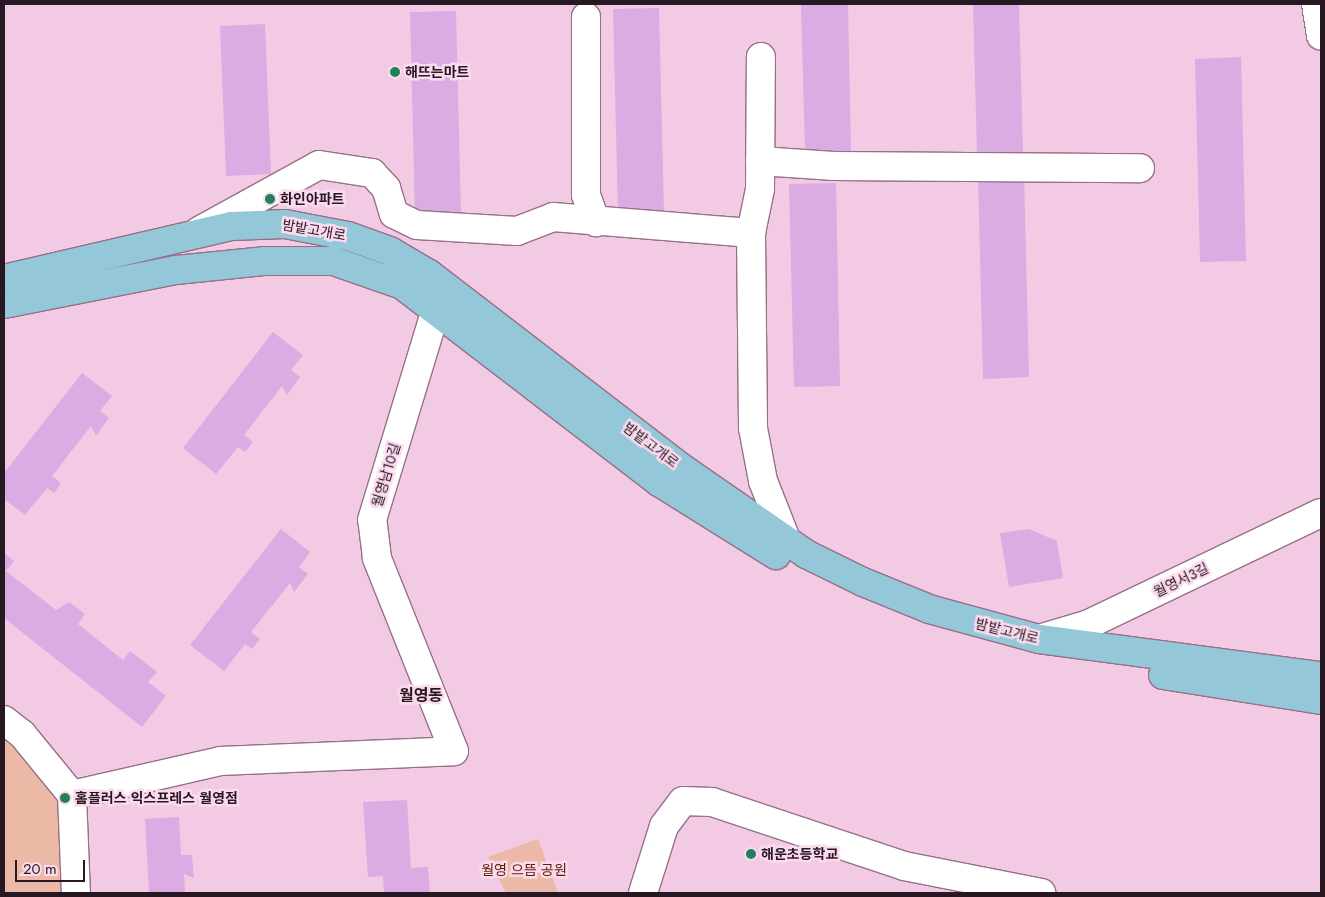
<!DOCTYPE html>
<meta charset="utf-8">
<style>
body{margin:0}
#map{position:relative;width:1325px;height:897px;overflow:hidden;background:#f3cae3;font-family:Jost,"Noto Sans KR",sans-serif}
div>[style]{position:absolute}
.green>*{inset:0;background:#ebb9a6}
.building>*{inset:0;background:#daace3}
.roads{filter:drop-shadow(1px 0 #957087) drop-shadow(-1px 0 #957087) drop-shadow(0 1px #957087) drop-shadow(0 -1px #957087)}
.minor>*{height:28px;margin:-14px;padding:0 14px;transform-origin:14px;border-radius:14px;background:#fff}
.major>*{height:28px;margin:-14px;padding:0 14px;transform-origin:14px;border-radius:14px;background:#94c7d7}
.dots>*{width:14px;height:14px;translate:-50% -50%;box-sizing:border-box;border:2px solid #fbdaee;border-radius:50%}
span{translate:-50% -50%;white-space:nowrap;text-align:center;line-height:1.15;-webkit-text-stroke:5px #fbdaee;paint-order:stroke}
.poi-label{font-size:14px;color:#271822;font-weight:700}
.left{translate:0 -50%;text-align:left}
.street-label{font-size:14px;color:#271822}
.park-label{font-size:14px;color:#5b1e03}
.quarter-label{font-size:16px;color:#271822;font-weight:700}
.frame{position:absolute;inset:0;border:5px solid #271822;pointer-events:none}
.scale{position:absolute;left:15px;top:860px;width:70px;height:22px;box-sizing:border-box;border:2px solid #271822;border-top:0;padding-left:6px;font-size:15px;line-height:18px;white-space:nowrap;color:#271822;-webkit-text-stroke:4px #fbdaee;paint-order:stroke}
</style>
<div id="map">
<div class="green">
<div style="clip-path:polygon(4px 731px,64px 807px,68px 893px,4px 893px)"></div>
<div style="clip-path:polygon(538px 839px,558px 893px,506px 893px,488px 857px)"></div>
</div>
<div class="building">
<div style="clip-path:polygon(801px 4px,848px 4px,851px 152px,805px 153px)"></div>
<div style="clip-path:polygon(973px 4px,1019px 4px,1023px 152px,977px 154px)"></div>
<div style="clip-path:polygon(659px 8px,664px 212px,618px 213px,613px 9px)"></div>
<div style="clip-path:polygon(456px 11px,461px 215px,415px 216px,410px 12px)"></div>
<div style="clip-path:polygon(265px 24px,271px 174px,226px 176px,220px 26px)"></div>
<div style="clip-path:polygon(1241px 57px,1246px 261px,1200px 262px,1195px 59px)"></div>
<div style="clip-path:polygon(1024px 174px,1029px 377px,983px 379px,978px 175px)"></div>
<div style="clip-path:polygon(836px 183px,840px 386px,794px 387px,789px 184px)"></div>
<div style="clip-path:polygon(273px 332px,303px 355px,291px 370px,300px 377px,287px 395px,282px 386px,244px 435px,253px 442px,245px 452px,238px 447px,216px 474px,183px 448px)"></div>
<div style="clip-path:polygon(82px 373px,112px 396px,100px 411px,109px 418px,96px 436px,91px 426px,52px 476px,61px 483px,54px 493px,47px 488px,25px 515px,4px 499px,4px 473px)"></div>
<div style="clip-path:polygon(281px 529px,310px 552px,299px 567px,308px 574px,294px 592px,290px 583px,251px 632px,260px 639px,252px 649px,245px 644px,224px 671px,190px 645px)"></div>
<div style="clip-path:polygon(1029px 529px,1057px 541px,1063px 578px,1009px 587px,1000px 533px)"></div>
<div style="clip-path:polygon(4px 553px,14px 561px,6px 571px,56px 610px,69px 602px,85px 614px,78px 624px,123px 660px,130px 651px,157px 672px,148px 682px,166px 696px,142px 727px,4px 618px)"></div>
<div style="clip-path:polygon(407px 800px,411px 868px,428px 867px,430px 893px,384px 893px,383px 876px,368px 877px,363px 802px)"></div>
<div style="clip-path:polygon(179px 817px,181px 855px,192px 855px,194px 878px,184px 874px,185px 893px,149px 893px,145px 819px)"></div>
</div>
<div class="roads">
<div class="minor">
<div style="left:1316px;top:4px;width:32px;rotate:81deg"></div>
<div style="left:586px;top:17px;width:178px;rotate:90deg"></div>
<div style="left:586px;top:195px;width:29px;rotate:70deg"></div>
<div style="left:760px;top:161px;width:74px;rotate:3.9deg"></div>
<div style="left:834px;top:166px;width:306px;rotate:0.4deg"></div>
<div style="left:199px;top:231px;width:137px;rotate:-28.8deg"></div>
<div style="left:319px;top:165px;width:54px;rotate:8.6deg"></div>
<div style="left:372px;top:173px;width:21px;rotate:47deg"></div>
<div style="left:386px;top:188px;width:27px;rotate:73deg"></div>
<div style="left:394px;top:214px;width:25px;rotate:26deg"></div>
<div style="left:417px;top:225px;width:100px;rotate:3.4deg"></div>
<div style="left:517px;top:231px;width:39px;rotate:-21deg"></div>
<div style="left:553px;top:217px;width:199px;rotate:4.6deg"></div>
<div style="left:751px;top:233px;width:195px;rotate:89.4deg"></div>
<div style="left:753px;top:428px;width:54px;rotate:79.3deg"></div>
<div style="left:763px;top:481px;width:66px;rotate:68.5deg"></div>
<div style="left:751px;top:233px;width:45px;rotate:-78.4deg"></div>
<div style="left:760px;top:189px;width:132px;rotate:-89.6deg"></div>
<div style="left:1039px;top:639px;width:52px;rotate:-16.7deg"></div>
<div style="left:1089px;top:624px;width:257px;rotate:-25.6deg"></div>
<div style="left:4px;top:720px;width:23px;rotate:38deg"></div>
<div style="left:22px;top:734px;width:79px;rotate:50.7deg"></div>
<div style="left:72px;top:795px;width:98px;rotate:87.7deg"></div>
<div style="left:72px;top:795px;width:152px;rotate:-12.9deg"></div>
<div style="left:220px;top:761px;width:234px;rotate:-2.4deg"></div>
<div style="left:454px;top:751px;width:208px;rotate:-111.8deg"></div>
<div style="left:377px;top:558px;width:38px;rotate:-97deg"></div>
<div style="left:372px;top:520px;width:220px;rotate:-73.1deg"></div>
<div style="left:643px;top:893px;width:70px;rotate:-72.6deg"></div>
<div style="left:664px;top:826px;width:31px;rotate:-53deg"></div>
<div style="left:683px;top:801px;width:29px;rotate:2deg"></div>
<div style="left:712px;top:802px;width:202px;rotate:18.4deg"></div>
<div style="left:904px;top:866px;width:140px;rotate:11.1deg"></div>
</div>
<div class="major">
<div style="left:4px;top:279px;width:234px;rotate:-13.1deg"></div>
<div style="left:232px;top:226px;width:53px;rotate:-2.2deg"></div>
<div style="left:285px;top:224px;width:64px;rotate:10.8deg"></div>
<div style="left:348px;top:236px;width:45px;rotate:19.7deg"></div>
<div style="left:390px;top:251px;width:45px;rotate:30.5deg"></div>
<div style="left:429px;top:274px;width:315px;rotate:37.5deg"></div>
<div style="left:679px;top:466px;width:155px;rotate:34.7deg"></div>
<div style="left:806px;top:554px;width:64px;rotate:26.2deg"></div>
<div style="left:863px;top:582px;width:71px;rotate:22.2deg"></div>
<div style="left:929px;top:609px;width:114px;rotate:15.3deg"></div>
<div style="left:1039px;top:639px;width:284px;rotate:7.5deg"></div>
<div style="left:4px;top:304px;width:175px;rotate:-11.2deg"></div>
<div style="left:176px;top:270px;width:88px;rotate:-5.8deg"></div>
<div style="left:264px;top:261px;width:69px"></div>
<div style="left:333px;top:261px;width:73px;rotate:19.2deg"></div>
<div style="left:402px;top:285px;width:324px;rotate:37.5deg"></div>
<div style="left:659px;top:482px;width:138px;rotate:32deg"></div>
<div style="left:1163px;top:675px;width:160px;rotate:9deg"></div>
</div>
</div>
<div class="dots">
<div style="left:395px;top:72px;background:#208159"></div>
<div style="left:270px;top:199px;background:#208159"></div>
<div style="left:65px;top:798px;background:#208159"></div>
<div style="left:751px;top:854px;background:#208159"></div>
</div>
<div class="poi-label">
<span class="left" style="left:405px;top:72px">해뜨는마트</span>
<span class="left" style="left:280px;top:199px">화인아파트</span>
<span class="left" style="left:75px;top:798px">홈플러스 익스프레스 월영점</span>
<span class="left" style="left:761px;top:854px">해운초등학교</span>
</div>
<div class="street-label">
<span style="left:314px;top:230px;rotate:10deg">밤밭고개로</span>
<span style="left:651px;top:445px;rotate:37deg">밤밭고개로</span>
<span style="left:386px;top:475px;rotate:-73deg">월영남10길</span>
<span style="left:1181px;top:580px;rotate:-26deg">월영서3길</span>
<span style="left:1007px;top:631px;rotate:14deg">밤밭고개로</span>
</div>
<div class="park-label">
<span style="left:524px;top:870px">월영 으뜸 공원</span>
</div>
<div class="quarter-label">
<span style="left:421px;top:696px">월영동</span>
</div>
<div class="frame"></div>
<div class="scale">20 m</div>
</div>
